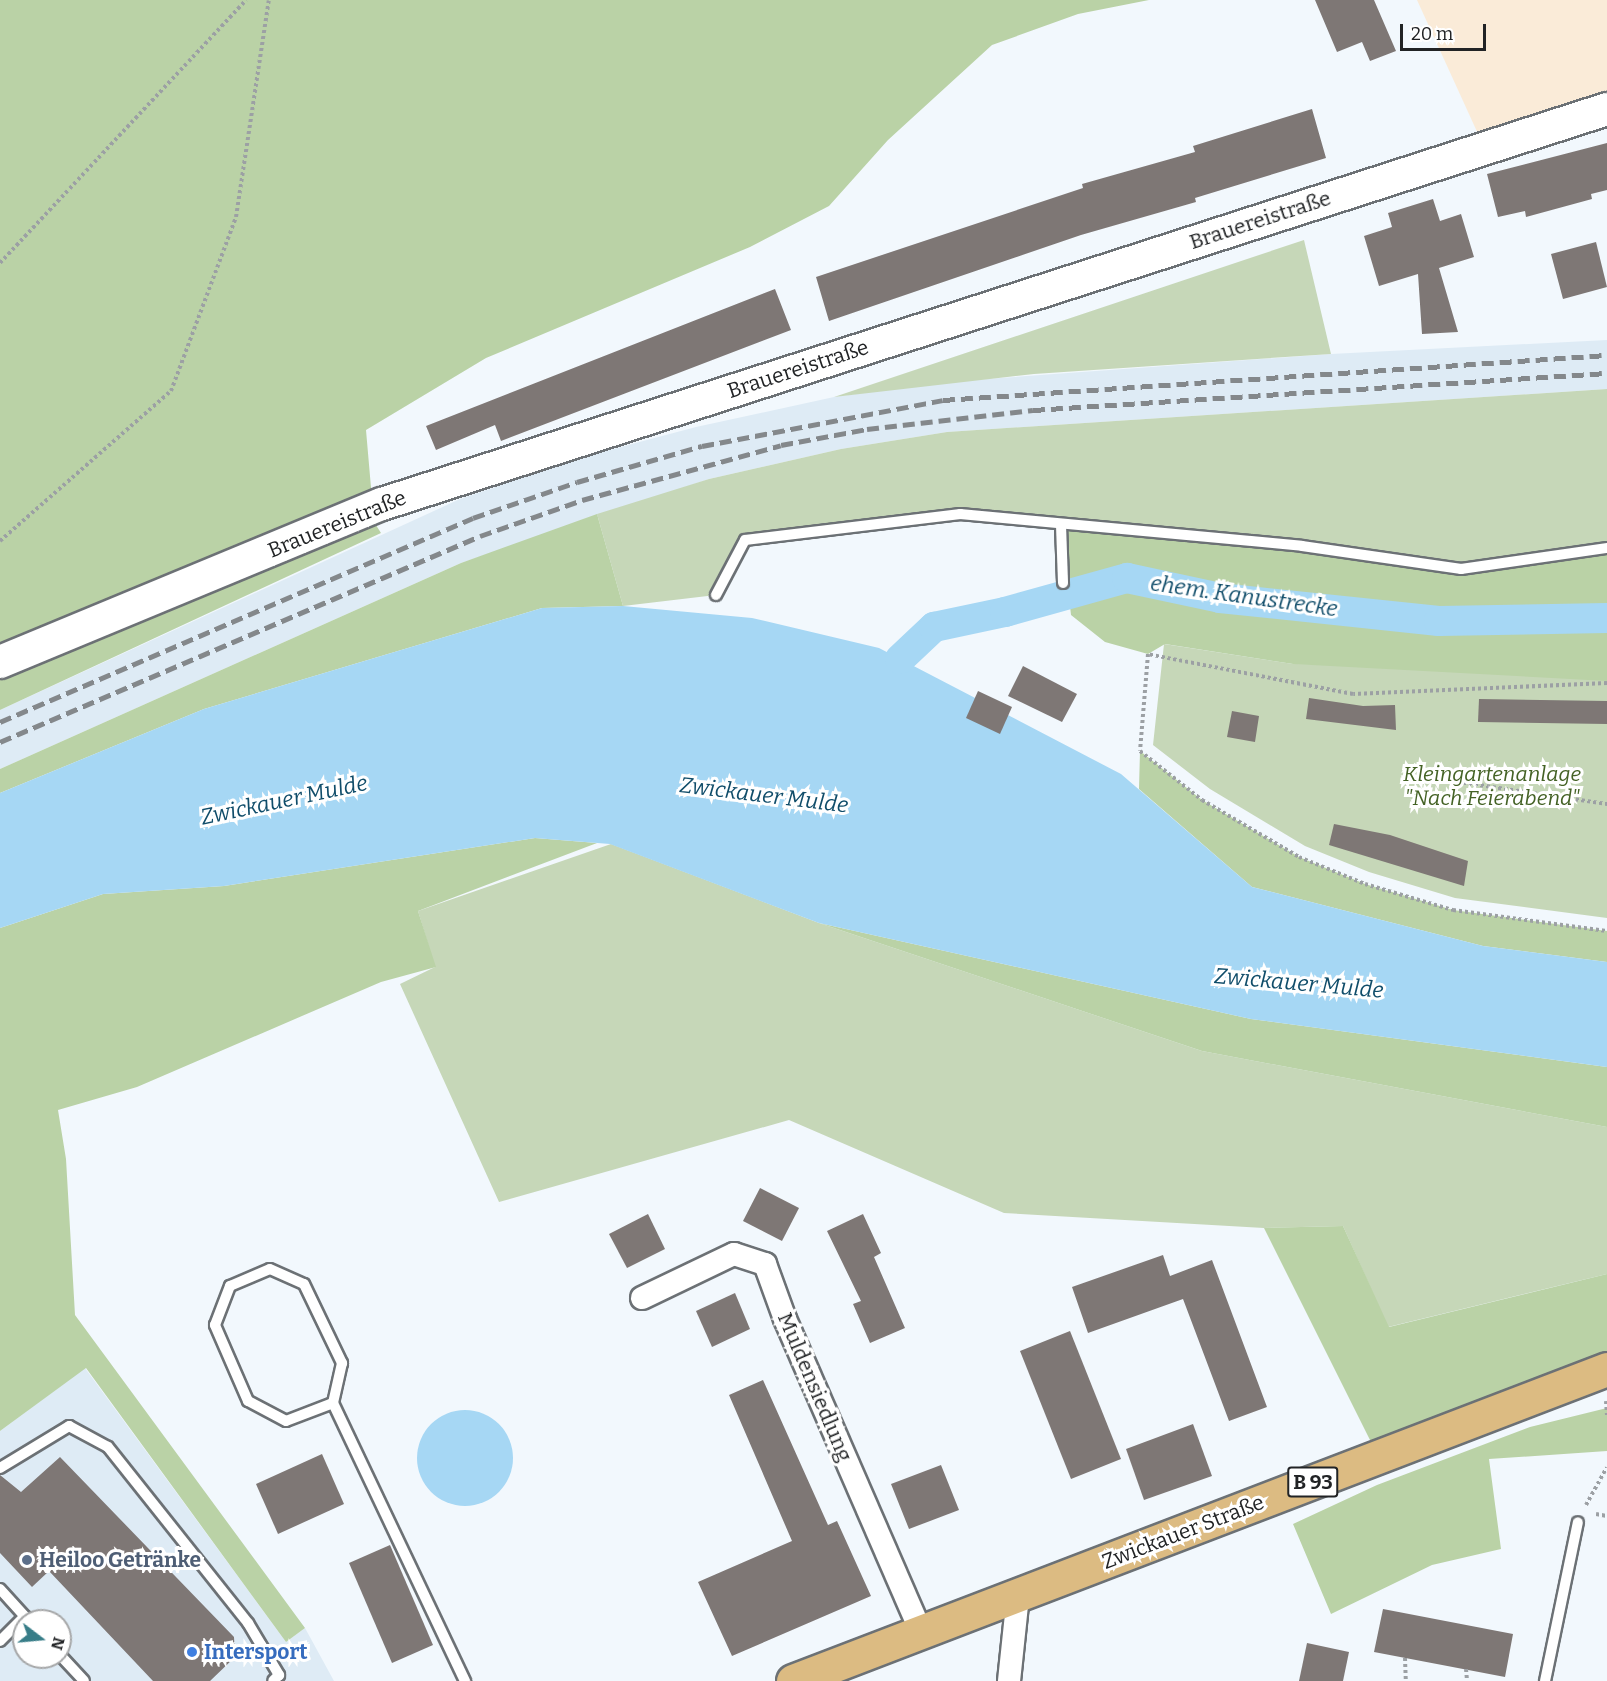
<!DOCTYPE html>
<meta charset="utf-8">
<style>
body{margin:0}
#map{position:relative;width:1607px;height:1681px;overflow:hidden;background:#f2f8fd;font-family:Bitter,serif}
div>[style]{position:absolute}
.built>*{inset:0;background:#deebf5}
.industrial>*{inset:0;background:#faebd8}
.green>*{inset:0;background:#c6d7b8}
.forest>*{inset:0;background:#bad2a6}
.water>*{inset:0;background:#a6d7f4}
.round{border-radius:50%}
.canal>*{height:30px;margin:-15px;padding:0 15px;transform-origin:15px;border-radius:15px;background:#a6d7f4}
.building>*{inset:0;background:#7e7775}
.path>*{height:4px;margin-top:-2px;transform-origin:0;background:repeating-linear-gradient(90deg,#9ca0a4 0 3px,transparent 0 6px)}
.roads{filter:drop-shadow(2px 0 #6c7175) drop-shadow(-2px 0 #6c7175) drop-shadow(0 2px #6c7175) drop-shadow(0 -2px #6c7175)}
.lane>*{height:10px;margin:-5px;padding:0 5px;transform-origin:5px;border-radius:5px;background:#fff}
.street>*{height:22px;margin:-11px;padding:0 11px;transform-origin:11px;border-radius:11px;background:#fff}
.secondary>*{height:32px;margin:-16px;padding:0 16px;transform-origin:16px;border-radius:16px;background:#fff}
.primary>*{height:33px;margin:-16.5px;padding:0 16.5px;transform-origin:16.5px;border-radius:16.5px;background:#dcbb82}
.rail>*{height:4.5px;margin-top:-2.25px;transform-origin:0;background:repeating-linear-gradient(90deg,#84888b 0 12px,transparent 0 18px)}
.dots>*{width:16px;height:16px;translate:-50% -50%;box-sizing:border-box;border:3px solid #fff;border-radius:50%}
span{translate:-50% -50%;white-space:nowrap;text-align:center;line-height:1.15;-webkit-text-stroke:6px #fff;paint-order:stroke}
.shield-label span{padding:2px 4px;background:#fff;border:2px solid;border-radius:4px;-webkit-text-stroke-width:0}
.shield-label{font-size:20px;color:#212325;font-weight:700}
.street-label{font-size:21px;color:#212325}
.park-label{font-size:21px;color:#446225;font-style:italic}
.service-label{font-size:21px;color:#4e5e75;font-weight:700}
.left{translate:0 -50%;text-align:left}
.shop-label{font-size:21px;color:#366cbe;font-weight:700}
.water-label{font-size:22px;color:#104d6a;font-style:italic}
.north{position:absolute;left:12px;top:1609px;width:60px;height:60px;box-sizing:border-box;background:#fff;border:2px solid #a6a7a8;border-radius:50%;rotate:106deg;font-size:16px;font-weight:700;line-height:24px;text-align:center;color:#212325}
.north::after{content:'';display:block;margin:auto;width:21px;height:27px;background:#377d88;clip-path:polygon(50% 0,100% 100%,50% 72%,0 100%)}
.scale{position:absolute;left:1400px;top:24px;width:86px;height:27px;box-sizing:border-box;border:3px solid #212325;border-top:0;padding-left:8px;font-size:18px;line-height:21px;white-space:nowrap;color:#212325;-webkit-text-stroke:4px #fff;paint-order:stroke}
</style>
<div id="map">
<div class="built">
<div style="clip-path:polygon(1607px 340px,1607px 389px,947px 432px,841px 449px,709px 479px,461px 563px,0 769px,0 710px,460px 499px,583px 457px,696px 427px,834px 397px,944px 382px,1331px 354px)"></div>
<div style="clip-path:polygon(evenodd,85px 1368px,286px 1642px,305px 1628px,334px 1681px,0 1681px,0 1431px,85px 1368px,24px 1621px,60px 1621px,60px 1657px,24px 1657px,24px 1621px)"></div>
</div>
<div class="industrial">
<div style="clip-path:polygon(1417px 0,1607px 0,1607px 109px,1484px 147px)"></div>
</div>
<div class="green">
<div style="clip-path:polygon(1304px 240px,1331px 354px,1034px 374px,834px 397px)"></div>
<div style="clip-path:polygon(1607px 389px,1607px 548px,1461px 569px,960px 514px,745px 540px,716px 595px,623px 606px,597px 514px,709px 479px,841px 449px,947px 432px)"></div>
<div style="clip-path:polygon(1164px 644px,1293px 664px,1607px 666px,1607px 918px,1455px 898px,1369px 872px,1305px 846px,1210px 789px,1153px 745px)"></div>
<div style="clip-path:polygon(611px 844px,819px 923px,1202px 1051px,1607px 1127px,1607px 1274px,1388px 1327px,1343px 1226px,1264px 1228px,1004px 1213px,789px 1120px,499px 1202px,400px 984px,435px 967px,418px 911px)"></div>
</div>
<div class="forest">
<div style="clip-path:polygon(0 0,1149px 0,1078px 14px,992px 45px,888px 140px,829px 206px,750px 247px,486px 358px,366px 430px,374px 522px,381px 533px,0 710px)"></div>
<div style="clip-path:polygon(597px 514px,623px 606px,542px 608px,204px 709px,0 793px,0 769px,461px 563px)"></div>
<div style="clip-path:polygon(1061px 525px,1302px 546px,1461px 569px,1607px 548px,1607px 681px,1293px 664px,1165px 644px,1148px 654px,1105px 642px,1071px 615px)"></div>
<div style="clip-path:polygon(1140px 751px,1202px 800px,1299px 857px,1365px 884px,1453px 910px,1607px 931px,1607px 962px,1483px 946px,1252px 887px,1139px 789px)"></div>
<div style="clip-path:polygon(535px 838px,597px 843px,418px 911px,436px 967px,381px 982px,137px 1087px,58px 1110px,66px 1159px,75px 1315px,305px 1628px,286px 1642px,86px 1368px,0 1431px,0 928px,103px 894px,224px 886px)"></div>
<div style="clip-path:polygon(819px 923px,1251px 1019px,1607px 1067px,1607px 1127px,1202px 1051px)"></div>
<div style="clip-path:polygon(1343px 1226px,1389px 1327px,1607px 1274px,1607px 1356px,1373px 1446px,1264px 1228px)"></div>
<div style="clip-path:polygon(1607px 1408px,1607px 1451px,1489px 1459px,1501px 1549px,1432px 1565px,1331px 1614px,1293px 1524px,1377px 1485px,1530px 1427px)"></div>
</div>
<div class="water">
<div style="clip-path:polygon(623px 606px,752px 618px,879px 648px,1121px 774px,1252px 887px,1483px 946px,1607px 962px,1607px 1067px,1251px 1019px,819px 923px,610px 844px,535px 838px,224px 886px,103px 894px,0 928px,0 793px,204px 709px,542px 608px)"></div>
<div class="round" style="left:417px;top:1410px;width:96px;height:96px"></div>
</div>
<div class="canal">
<div style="left:900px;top:659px;width:47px;rotate:-43.3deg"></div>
<div style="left:934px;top:627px;width:73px;rotate:-11.9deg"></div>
<div style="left:1005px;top:612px;width:127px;rotate:-15.6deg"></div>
<div style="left:1127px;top:578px;width:95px;rotate:12.1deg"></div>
<div style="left:1220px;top:598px;width:220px;rotate:6deg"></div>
<div style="left:1439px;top:621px;width:168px;rotate:-1deg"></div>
</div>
<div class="building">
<div style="clip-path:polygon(1315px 0,1374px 0,1396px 51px,1370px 61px,1362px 42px,1337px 52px)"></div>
<div style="clip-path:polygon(1312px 109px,1326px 158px,1195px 198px,1196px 202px,1081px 235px,829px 321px,816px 277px,1083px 188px,1082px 184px,1195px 152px,1193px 146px)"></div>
<div style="clip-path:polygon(1607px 143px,1607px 190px,1591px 194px,1592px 199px,1526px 217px,1525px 211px,1498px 217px,1487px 174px)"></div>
<div style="clip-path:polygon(1433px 199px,1440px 221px,1461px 214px,1474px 257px,1439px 268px,1458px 332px,1422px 334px,1418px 274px,1379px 286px,1364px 236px,1392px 227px,1388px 213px)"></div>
<div style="clip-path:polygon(1596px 242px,1607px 287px,1563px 299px,1551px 254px)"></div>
<div style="clip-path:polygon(775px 289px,791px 330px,501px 441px,495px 425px,436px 450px,426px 426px)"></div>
<div style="clip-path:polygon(1023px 666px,1077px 694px,1062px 722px,1008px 696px)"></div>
<div style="clip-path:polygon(978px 691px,1012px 707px,1000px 734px,966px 718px)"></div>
<div style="clip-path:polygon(1309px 698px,1363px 706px,1395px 705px,1396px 730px,1306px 719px)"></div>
<div style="clip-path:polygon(1479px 699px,1607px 701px,1607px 724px,1478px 722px)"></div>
<div style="clip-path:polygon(1232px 711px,1259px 716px,1255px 742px,1227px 737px)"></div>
<div style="clip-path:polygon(1334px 824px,1390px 835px,1468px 861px,1464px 886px,1329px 845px)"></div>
<div style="clip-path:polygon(760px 1188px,799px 1208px,782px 1241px,743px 1221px)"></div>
<div style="clip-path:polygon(648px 1214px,665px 1249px,627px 1268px,609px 1234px)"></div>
<div style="clip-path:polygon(863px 1214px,881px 1253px,874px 1257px,905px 1328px,870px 1343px,853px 1304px,861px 1301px,827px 1231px)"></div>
<div style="clip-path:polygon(1163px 1255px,1170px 1276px,1212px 1260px,1267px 1407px,1229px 1421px,1183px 1299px,1088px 1333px,1072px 1287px)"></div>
<div style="clip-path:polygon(735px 1293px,750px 1329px,712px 1347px,696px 1311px)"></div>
<div style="clip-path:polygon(1070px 1331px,1121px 1459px,1071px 1479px,1020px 1351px)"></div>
<div style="clip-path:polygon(763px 1380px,828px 1525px,837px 1521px,871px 1596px,732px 1656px,698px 1582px,792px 1541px,729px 1395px)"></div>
<div style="clip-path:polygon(1193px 1424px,1212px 1476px,1144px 1500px,1126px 1449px)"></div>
<div style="clip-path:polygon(322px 1454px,344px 1504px,278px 1534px,256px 1484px)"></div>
<div style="clip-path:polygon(60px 1457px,234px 1637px,235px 1657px,210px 1681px,153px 1681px,49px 1571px,32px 1587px,0 1553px,0 1475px,21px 1492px)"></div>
<div style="clip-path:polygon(941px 1465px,959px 1510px,909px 1529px,891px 1484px)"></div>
<div style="clip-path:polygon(390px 1545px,433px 1645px,392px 1663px,349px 1563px)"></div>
<div style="clip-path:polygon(1383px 1609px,1513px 1634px,1505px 1677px,1374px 1652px)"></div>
<div style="clip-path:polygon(1307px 1643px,1349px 1652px,1343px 1681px,1299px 1681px)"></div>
</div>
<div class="path">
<div style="left:0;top:263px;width:360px;rotate:-46.9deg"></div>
<div style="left:0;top:541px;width:227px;rotate:-41.3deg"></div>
<div style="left:171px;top:391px;width:186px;rotate:-69.5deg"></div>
<div style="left:236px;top:217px;width:219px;rotate:-81.4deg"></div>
<div style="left:1607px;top:683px;width:254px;rotate:177.5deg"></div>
<div style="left:1353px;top:694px;width:209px;rotate:-169deg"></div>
<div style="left:1148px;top:654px;width:97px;rotate:94.7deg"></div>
<div style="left:1140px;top:751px;width:79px;rotate:38.3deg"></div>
<div style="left:1202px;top:800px;width:113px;rotate:30.4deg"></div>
<div style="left:1299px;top:857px;width:71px;rotate:22.2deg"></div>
<div style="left:1365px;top:884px;width:92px;rotate:16.5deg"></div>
<div style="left:1453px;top:910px;width:155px;rotate:7.8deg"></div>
<div style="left:1445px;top:780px;width:164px;rotate:8.4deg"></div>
<div style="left:1606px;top:1401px;width:14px;rotate:86deg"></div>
<div style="left:1586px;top:1505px;width:43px;rotate:-61.1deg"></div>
<div style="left:1596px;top:1514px;width:11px;rotate:10deg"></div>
<div style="left:1405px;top:1658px;width:23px;rotate:88deg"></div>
<div style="left:1466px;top:1669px;width:12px;rotate:85deg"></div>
</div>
<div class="roads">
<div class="lane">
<div style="left:1061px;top:525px;width:58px;rotate:88deg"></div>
<div style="left:716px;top:595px;width:62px;rotate:-62.2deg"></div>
<div style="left:745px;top:540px;width:217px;rotate:-6.9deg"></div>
<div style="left:960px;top:514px;width:343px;rotate:5.3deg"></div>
<div style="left:1302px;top:546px;width:161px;rotate:8.2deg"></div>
<div style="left:1461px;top:569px;width:148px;rotate:-8.2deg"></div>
<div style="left:333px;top:1403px;width:50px;rotate:159deg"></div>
<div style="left:286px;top:1421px;width:43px;rotate:-152.2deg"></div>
<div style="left:248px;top:1401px;width:83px;rotate:-113.5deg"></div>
<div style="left:215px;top:1325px;width:42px;rotate:-69deg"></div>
<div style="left:230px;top:1286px;width:43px;rotate:-23deg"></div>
<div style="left:270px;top:1269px;width:37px;rotate:24deg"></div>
<div style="left:304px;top:1284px;width:88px;rotate:64.3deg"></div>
<div style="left:342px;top:1363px;width:41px;rotate:102.7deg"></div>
<div style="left:333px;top:1403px;width:308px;rotate:64.6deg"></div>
<div style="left:0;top:1468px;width:81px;rotate:-31.3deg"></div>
<div style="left:69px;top:1426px;width:44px;rotate:28.3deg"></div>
<div style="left:108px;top:1447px;width:225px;rotate:51.5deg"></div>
<div style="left:248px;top:1623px;width:61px;rotate:59.2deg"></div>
<div style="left:279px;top:1675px;width:8px;rotate:135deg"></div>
<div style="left:0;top:1589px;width:43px;rotate:47.8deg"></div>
<div style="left:0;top:1641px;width:35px;rotate:-45deg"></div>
<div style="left:60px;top:1655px;width:35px;rotate:47deg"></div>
<div style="left:1545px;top:1681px;width:162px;rotate:-78.3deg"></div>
</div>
<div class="street">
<div style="left:642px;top:1298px;width:102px;rotate:-25.6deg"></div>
<div style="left:734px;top:1254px;width:33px;rotate:18deg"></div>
<div style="left:765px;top:1264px;width:59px;rotate:70deg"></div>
<div style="left:785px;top:1319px;width:341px;rotate:66.5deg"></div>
<div style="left:1009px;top:1681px;width:86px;rotate:-84deg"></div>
</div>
<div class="secondary">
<div style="left:0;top:662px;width:413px;rotate:-22.5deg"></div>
<div style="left:382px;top:504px;width:1287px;rotate:-17.87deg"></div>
</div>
<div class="primary">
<div style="left:793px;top:1681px;width:872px;rotate:-20.97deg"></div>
</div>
</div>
<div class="rail">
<div style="left:0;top:722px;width:515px;rotate:-23.33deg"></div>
<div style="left:473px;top:518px;width:110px;rotate:-19.1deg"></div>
<div style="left:577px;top:482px;width:130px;rotate:-16.1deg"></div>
<div style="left:702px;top:446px;width:245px;rotate:-10.8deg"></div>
<div style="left:943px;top:400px;width:666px;rotate:-3.88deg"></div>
<div style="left:0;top:742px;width:522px;rotate:-23.23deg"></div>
<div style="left:480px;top:536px;width:108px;rotate:-19.4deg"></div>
<div style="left:582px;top:500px;width:206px;rotate:-15.4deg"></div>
<div style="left:781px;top:445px;width:87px;rotate:-10.5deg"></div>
<div style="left:867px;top:429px;width:167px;rotate:-6.5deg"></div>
<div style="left:1033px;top:410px;width:575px;rotate:-3.69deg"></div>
</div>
<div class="dots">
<div style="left:27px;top:1560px;background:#5c6f8a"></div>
<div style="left:192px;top:1652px;background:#3f7fe0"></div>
</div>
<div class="shield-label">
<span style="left:1313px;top:1482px">B 93</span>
</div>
<div class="street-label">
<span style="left:1260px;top:220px;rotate:-18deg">Brauereistraße</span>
<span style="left:798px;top:369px;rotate:-18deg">Brauereistraße</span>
<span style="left:337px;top:524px;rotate:-22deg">Brauereistraße</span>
<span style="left:815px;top:1387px;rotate:67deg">Muldensiedlung</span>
<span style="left:1183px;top:1532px;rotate:-21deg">Zwickauer Straße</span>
</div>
<div class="park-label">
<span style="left:1492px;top:786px">Kleingartenanlage<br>"Nach Feierabend"</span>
</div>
<div class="service-label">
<span class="left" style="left:39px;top:1560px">Heiloo Getränke</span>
</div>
<div class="shop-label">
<span class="left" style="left:204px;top:1652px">Intersport</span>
</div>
<div class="water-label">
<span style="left:1244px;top:596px;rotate:8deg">ehem. Kanustrecke</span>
<span style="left:764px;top:795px;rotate:7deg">Zwickauer Mulde</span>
<span style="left:284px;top:800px;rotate:-12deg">Zwickauer Mulde</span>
<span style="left:1299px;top:983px;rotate:5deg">Zwickauer Mulde</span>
</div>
<div class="north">N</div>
<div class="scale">20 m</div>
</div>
